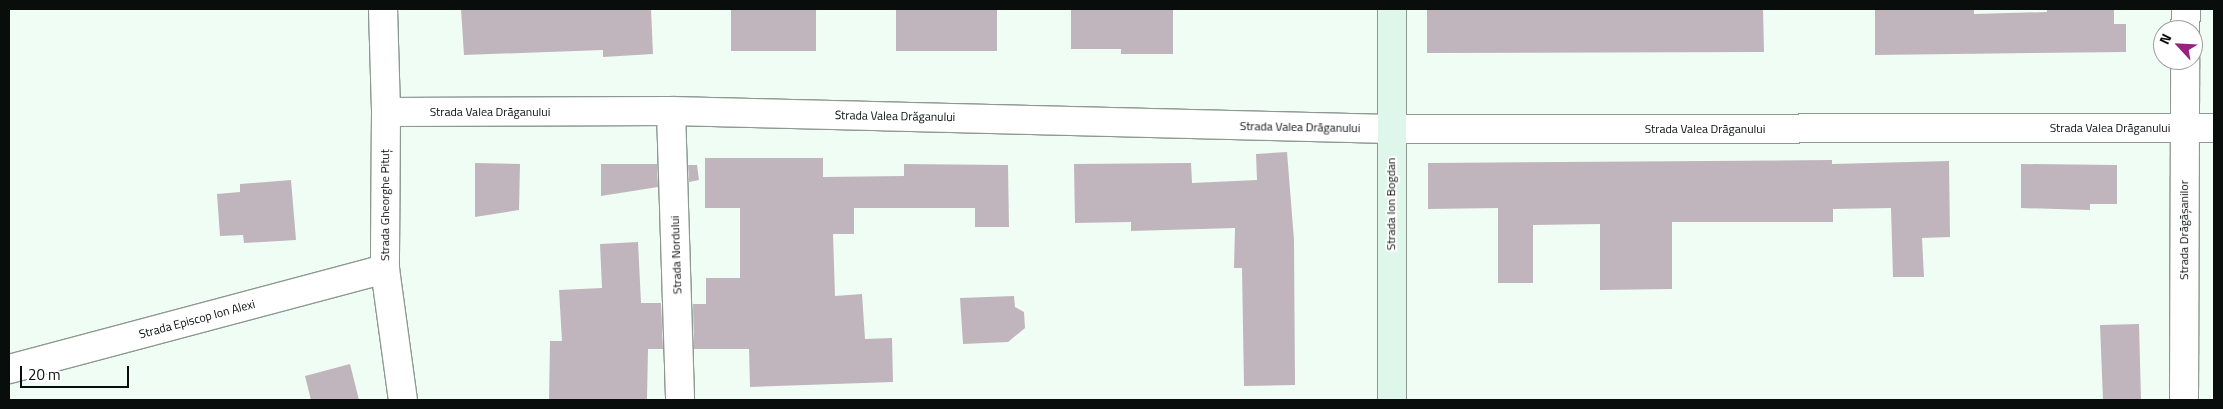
<!DOCTYPE html>
<meta charset="utf-8">
<style>
body{margin:0}
#map{position:relative;width:2223px;height:409px;overflow:hidden;background:#f0fdf5;font-family:"Titillium Web",sans-serif}
div>[style]{position:absolute}
.building>*{inset:0;background:#c0b5bc}
.roads{filter:drop-shadow(1px 0 #8d9992) drop-shadow(-1px 0 #8d9992) drop-shadow(0 1px #8d9992) drop-shadow(0 -1px #8d9992)}
.minor>*{height:28px;margin:-14px;padding:0 14px;transform-origin:14px;border-radius:14px;background:#fff}
.secondary>*{height:28px;margin:-14px;padding:0 14px;transform-origin:14px;border-radius:14px;background:#dff7eb}
span{translate:-50% -50%;white-space:nowrap;text-align:center;line-height:1.15;-webkit-text-stroke:4px #fff;paint-order:stroke}
.street-label{font-size:12px;color:#090d0b}
.frame{position:absolute;inset:0;border:10px solid #090d0b;pointer-events:none}
.north{position:absolute;left:2153px;top:20px;width:50px;height:50px;box-sizing:border-box;background:#fff;border:1px solid #9d9e9d;border-radius:50%;rotate:295deg;font-size:14px;font-weight:700;line-height:20px;text-align:center;color:#090d0b}
.north::after{content:'';display:block;margin:auto;width:18px;height:22px;background:#98227d;clip-path:polygon(50% 0,100% 100%,50% 72%,0 100%)}
.scale{position:absolute;left:20px;top:366px;width:109px;height:22px;box-sizing:border-box;border:2px solid #090d0b;border-top:0;padding-left:6px;font-size:15px;line-height:18px;white-space:nowrap;color:#090d0b;-webkit-text-stroke:4px #fff;paint-order:stroke}
</style>
<div id="map">
<div class="building">
<div style="clip-path:polygon(461px 9px,651px 9px,653px 54px,603px 57px,603px 50px,464px 55px)"></div>
<div style="clip-path:polygon(731px 9px,816px 9px,816px 51px,731px 51px)"></div>
<div style="clip-path:polygon(896px 9px,997px 9px,997px 51px,896px 51px)"></div>
<div style="clip-path:polygon(1071px 9px,1173px 9px,1173px 54px,1121px 54px,1121px 49px,1071px 49px)"></div>
<div style="clip-path:polygon(1427px 9px,1763px 9px,1764px 52px,1427px 53px)"></div>
<div style="clip-path:polygon(1875px 9px,1974px 9px,1974px 14px,2047px 12px,2047px 9px,2114px 9px,2114px 24px,2126px 24px,2126px 52px,1875px 55px)"></div>
<div style="clip-path:polygon(1287px 152px,1294px 240px,1295px 385px,1244px 386px,1242px 268px,1234px 268px,1235px 228px,1131px 231px,1131px 222px,1075px 223px,1074px 164px,1191px 163px,1192px 183px,1257px 180px,1256px 154px)"></div>
<div style="clip-path:polygon(705px 158px,823px 158px,823px 177px,904px 176px,904px 164px,1008px 165px,1009px 227px,975px 227px,975px 208px,854px 208px,854px 234px,833px 234px,835px 296px,862px 294px,865px 339px,892px 338px,893px 382px,750px 387px,749px 349px,694px 349px,693px 304px,706px 304px,706px 278px,740px 278px,740px 208px,705px 208px)"></div>
<div style="clip-path:polygon(1832px 160px,1832px 164px,1949px 161px,1950px 237px,1922px 238px,1924px 277px,1893px 277px,1891px 208px,1833px 209px,1833px 222px,1672px 222px,1672px 289px,1600px 290px,1600px 224px,1533px 225px,1533px 283px,1498px 283px,1498px 208px,1428px 209px,1428px 163px)"></div>
<div style="clip-path:polygon(475px 163px,520px 164px,519px 210px,475px 217px)"></div>
<div style="clip-path:polygon(601px 164px,657px 164px,658px 187px,601px 196px)"></div>
<div style="clip-path:polygon(2021px 164px,2117px 165px,2117px 204px,2090px 204px,2090px 210px,2021px 208px)"></div>
<div style="clip-path:polygon(688px 165px,697px 165px,699px 180px,689px 182px)"></div>
<div style="clip-path:polygon(291px 180px,296px 240px,244px 243px,243px 235px,220px 236px,217px 194px,240px 192px,240px 184px)"></div>
<div style="clip-path:polygon(638px 242px,641px 303px,661px 303px,663px 349px,648px 349px,647px 400px,549px 400px,550px 341px,562px 341px,559px 290px,602px 288px,600px 244px)"></div>
<div style="clip-path:polygon(1014px 296px,1015px 307px,1024px 312px,1025px 328px,1008px 342px,963px 344px,960px 298px)"></div>
<div style="clip-path:polygon(2139px 324px,2141px 400px,2103px 400px,2100px 325px)"></div>
<div style="clip-path:polygon(350px 364px,359px 400px,311px 400px,305px 376px)"></div>
</div>
<div class="roads">
<div class="minor">
<div style="left:383px;top:9px;width:103px;rotate:88.3deg"></div>
<div style="left:386px;top:112px;width:157px;rotate:90.4deg"></div>
<div style="left:385px;top:269px;width:132px;rotate:82.2deg"></div>
<div style="left:2185px;top:30px;width:21px;rotate:-87deg"></div>
<div style="left:671px;top:111px;width:289px;rotate:88.2deg"></div>
<div style="left:386px;top:112px;width:285px;rotate:-0.2deg"></div>
<div style="left:671px;top:111px;width:720px;rotate:1.43deg"></div>
<div style="left:1391px;top:129px;width:823px;rotate:-0.07deg"></div>
<div style="left:9px;top:369px;width:389px;rotate:-14.9deg"></div>
<div style="left:2184px;top:400px;width:340px;rotate:-89.8deg"></div>
</div>
<div class="secondary">
<div style="left:1392px;top:9px;width:391px;rotate:90deg"></div>
</div>
</div>
<div class="street-label">
<span style="left:490px;top:112px">Strada Valea Drăganului</span>
<span style="left:895px;top:116px;rotate:1deg">Strada Valea Drăganului</span>
<span style="left:1300px;top:127px;rotate:1deg">Strada Valea Drăganului</span>
<span style="left:2110px;top:128px">Strada Valea Drăganului</span>
<span style="left:1705px;top:129px">Strada Valea Drăganului</span>
<span style="left:1391px;top:204px;rotate:-90deg">Strada Ion Bogdan</span>
<span style="left:385px;top:205px;rotate:-90deg">Strada Gheorghe Pituț</span>
<span style="left:2184px;top:230px;rotate:-90deg">Strada Drăgășanilor</span>
<span style="left:676px;top:255px;rotate:-92deg">Strada Nordului</span>
<span style="left:197px;top:319px;rotate:-15deg">Strada Episcop Ion Alexi</span>
</div>
<div class="frame"></div>
<div class="north">N</div>
<div class="scale">20 m</div>
</div>
